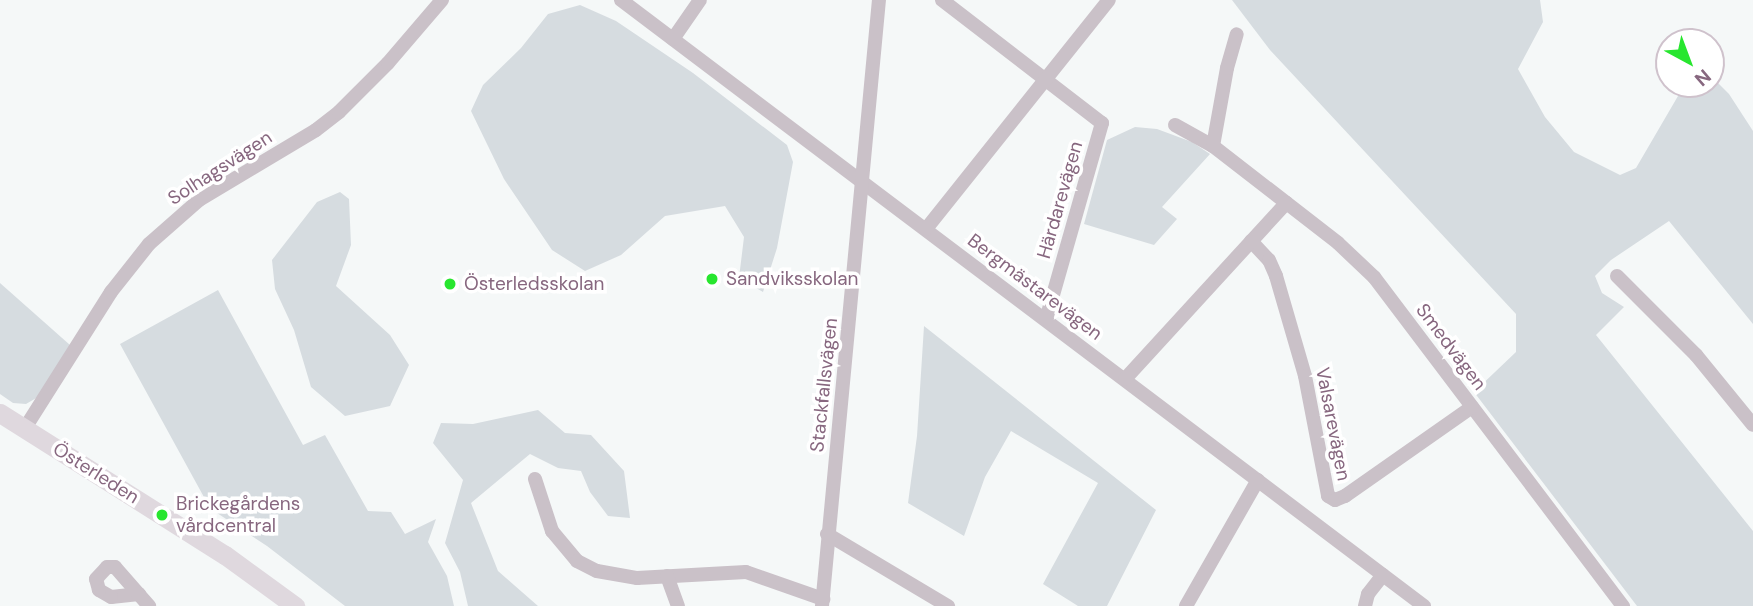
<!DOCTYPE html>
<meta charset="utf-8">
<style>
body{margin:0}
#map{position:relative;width:1753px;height:606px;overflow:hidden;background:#f5f8f8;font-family:"DM Sans",sans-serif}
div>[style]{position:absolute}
.green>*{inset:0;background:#d6dce0}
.minor>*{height:14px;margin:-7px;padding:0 7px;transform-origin:7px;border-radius:7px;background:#cac1c8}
.major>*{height:19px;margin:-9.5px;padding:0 9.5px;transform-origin:9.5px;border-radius:9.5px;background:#dfd8de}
.dots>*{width:19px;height:19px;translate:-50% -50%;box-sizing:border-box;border:4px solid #fff;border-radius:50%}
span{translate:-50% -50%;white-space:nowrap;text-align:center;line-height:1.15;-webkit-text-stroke:7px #fff;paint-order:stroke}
.street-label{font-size:19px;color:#87677f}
.poi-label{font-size:19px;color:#87677f}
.left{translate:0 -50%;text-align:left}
.north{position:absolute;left:1655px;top:28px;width:70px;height:70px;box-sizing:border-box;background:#fff;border:2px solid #cfc2cc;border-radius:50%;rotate:139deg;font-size:19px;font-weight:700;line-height:28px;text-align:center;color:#87677f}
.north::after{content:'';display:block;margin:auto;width:24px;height:32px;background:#28e62f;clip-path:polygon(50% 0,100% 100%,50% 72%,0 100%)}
</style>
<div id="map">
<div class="green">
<div style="clip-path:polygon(1232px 0,1540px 0,1543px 22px,1518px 69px,1545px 117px,1574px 152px,1620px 175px,1636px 168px,1685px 84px,1711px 84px,1711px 76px,1729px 94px,1753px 131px,1753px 324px,1669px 221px,1611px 260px,1595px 276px,1602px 293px,1624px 307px,1596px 335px,1753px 531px,1753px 606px,1637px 606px,1474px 392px,1516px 352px,1516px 314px,1270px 50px)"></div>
<div style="clip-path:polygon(580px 5px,616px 21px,693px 73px,787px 145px,793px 162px,777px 248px,763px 292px,739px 278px,744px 237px,725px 206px,665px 216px,621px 255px,585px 271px,552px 250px,504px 179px,471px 111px,483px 85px,521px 48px,548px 14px)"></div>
<div style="clip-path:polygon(1135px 127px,1157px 129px,1192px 142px,1210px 154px,1162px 207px,1177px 219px,1154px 245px,1084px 224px,1107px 140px)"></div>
<div style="clip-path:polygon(340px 192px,349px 199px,351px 245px,336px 286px,390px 335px,409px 365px,390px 406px,345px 416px,311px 387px,294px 330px,275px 289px,272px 260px,317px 202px)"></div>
<div style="clip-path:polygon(0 283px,70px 345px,38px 397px,26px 404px,13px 403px,0 394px)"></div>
<div style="clip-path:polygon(218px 290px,303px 445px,325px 435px,368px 511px,391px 512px,405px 534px,436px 519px,428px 542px,447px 576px,454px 606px,345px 606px,267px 546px,214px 511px,205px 499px,120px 344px)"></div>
<div style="clip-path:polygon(924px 326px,1156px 510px,1107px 606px,1078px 606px,1043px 584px,1098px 483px,1011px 431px,985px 477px,964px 536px,908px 503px,917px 436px)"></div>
<div style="clip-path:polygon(538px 410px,565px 433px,591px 435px,624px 471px,630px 518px,608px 516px,590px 492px,581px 471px,558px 468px,530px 454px,471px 503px,498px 571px,538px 606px,468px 606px,460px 572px,445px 543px,463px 480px,433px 443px,441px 423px,473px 424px)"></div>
</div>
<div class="minor">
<div style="left:621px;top:0;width:1006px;rotate:37.04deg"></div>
<div style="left:942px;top:0;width:202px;rotate:37.6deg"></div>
<div style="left:1102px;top:123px;width:204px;rotate:105.9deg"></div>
<div style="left:673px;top:39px;width:47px;rotate:-55.3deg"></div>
<div style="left:1175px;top:125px;width:43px;rotate:28.9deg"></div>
<div style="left:1213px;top:146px;width:158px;rotate:37.8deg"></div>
<div style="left:1338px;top:243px;width:50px;rotate:43.4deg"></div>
<div style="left:1374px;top:277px;width:413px;rotate:52.9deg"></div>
<div style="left:1213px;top:146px;width:79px;rotate:-79.8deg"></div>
<div style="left:1227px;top:68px;width:35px;rotate:-74deg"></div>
<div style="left:926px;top:229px;width:293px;rotate:-51.4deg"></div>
<div style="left:1251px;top:241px;width:26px;rotate:47deg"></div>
<div style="left:1269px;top:260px;width:17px;rotate:66deg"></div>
<div style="left:1276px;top:276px;width:104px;rotate:73.8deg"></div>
<div style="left:1305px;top:376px;width:122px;rotate:79.1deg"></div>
<div style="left:1328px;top:496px;width:8px;rotate:30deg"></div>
<div style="left:1335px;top:500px;width:11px;rotate:-22deg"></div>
<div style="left:1345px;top:496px;width:155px;rotate:-35deg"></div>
<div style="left:1617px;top:276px;width:112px;rotate:45deg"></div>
<div style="left:1696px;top:355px;width:90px;rotate:50.8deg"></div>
<div style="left:1125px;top:379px;width:239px;rotate:-47.5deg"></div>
<div style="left:25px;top:428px;width:161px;rotate:-57.7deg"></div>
<div style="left:111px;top:292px;width:61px;rotate:-51.6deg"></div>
<div style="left:149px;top:244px;width:67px;rotate:-41.3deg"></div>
<div style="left:199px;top:200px;width:136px;rotate:-30.9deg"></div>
<div style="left:316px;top:130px;width:29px;rotate:-38deg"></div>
<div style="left:339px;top:112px;width:69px;rotate:-45deg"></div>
<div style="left:388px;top:63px;width:83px;rotate:-49.4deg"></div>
<div style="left:535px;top:479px;width:55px;rotate:71.9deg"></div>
<div style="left:552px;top:531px;width:39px;rotate:50deg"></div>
<div style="left:577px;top:561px;width:22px;rotate:27deg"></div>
<div style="left:597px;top:571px;width:41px;rotate:9.9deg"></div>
<div style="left:637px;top:578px;width:109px;rotate:-3.2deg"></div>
<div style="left:746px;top:572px;width:82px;rotate:19.3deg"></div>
<div style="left:827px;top:534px;width:141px;rotate:30.8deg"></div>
<div style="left:667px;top:576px;width:32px;rotate:70deg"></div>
<div style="left:139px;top:594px;width:28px;rotate:174deg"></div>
<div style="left:111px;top:597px;width:14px;rotate:-150deg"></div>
<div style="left:99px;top:590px;width:11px;rotate:-105deg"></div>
<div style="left:96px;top:579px;width:16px;rotate:-47deg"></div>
<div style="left:107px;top:567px;width:8px"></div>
<div style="left:115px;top:567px;width:52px;rotate:48.9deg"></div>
<div style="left:822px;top:606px;width:609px;rotate:-84.63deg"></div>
<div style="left:1186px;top:606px;width:145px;rotate:-60.3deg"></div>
<div style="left:1365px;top:606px;width:12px;rotate:-76deg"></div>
<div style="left:1368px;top:594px;width:24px;rotate:-52deg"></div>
</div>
<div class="major">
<div style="left:0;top:413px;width:266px;rotate:32.3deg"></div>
<div style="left:225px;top:555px;width:87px;rotate:36.1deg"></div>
</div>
<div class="dots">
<div style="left:712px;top:279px;background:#28e62f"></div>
<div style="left:450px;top:284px;background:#28e62f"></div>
<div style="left:162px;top:515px;background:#28e62f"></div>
</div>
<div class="street-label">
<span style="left:220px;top:168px;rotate:-33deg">Solhagsvägen</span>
<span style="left:1060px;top:200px;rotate:-74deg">Härdarevägen</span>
<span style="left:1035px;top:287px;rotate:37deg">Bergmästarevägen</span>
<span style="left:1451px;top:347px;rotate:53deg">Smedvägen</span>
<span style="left:824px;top:385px;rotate:-84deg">Stackfallsvägen</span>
<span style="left:1333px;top:424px;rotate:79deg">Valsarevägen</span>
<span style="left:96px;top:473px;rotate:32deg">Österleden</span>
</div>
<div class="poi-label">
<span class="left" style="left:726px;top:279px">Sandviksskolan</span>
<span class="left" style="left:464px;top:284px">Österledsskolan</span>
<span class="left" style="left:176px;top:515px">Brickegårdens<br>vårdcentral</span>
</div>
<div class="north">N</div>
</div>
